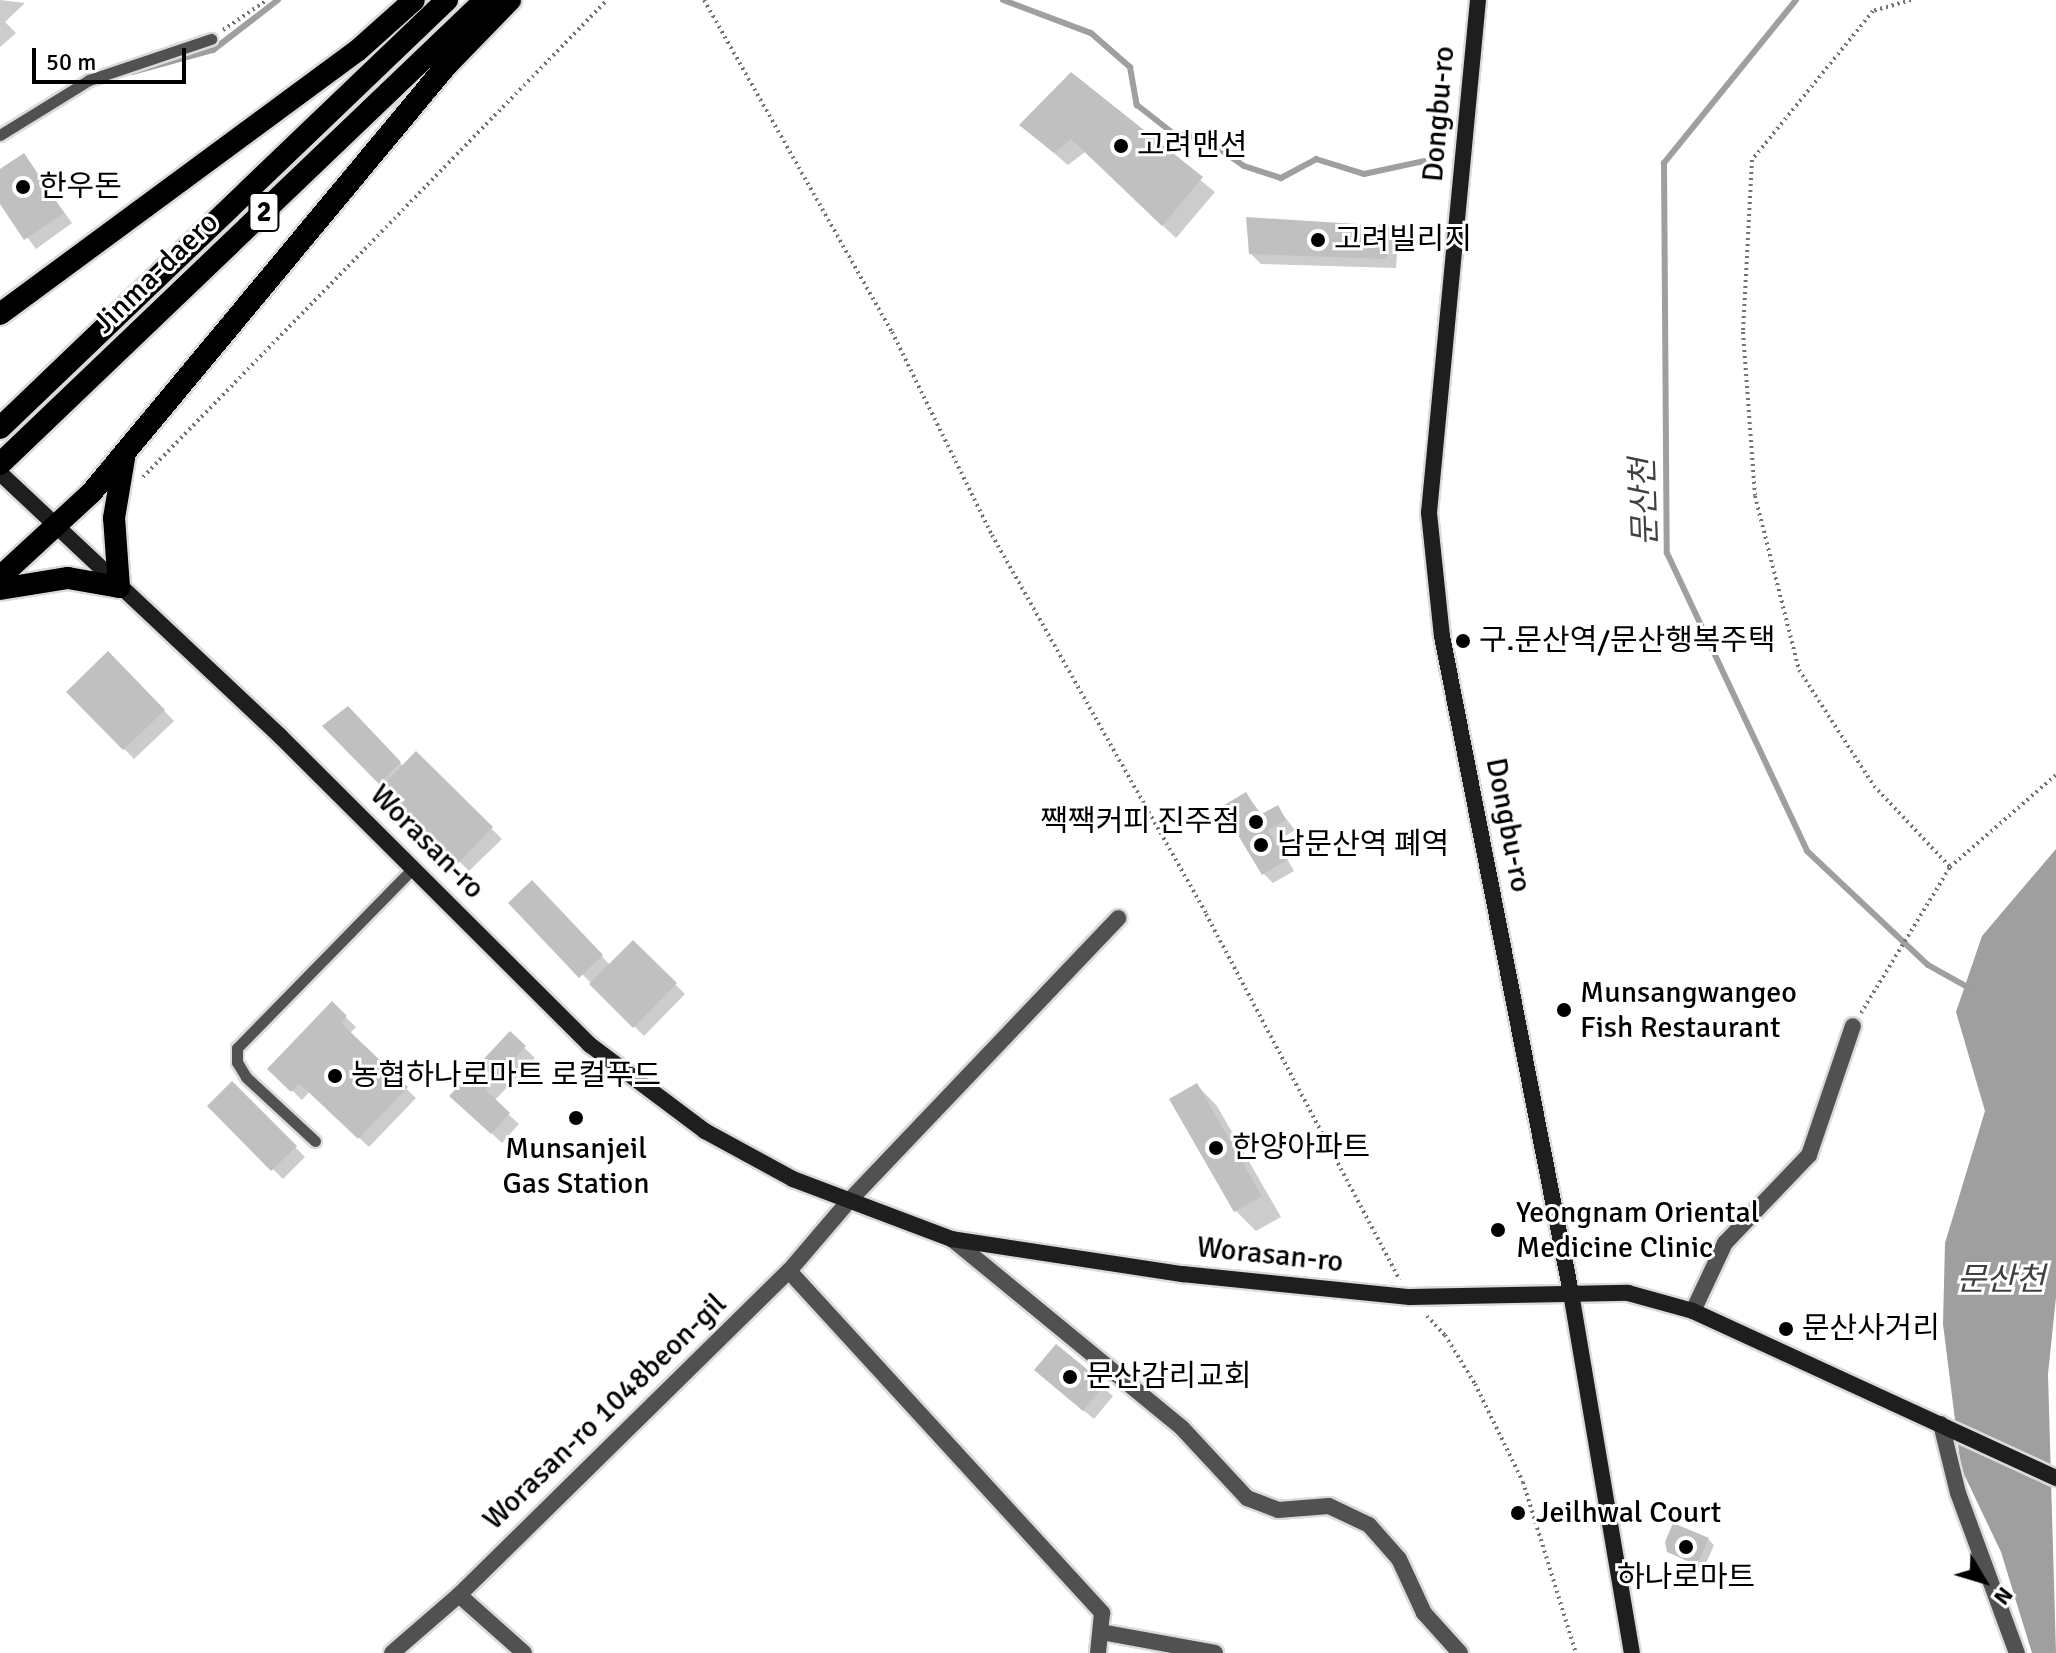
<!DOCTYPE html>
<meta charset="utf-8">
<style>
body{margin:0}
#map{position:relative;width:2056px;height:1653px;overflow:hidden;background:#fff;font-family:Signika,"Noto Sans KR",sans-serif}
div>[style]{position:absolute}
.water>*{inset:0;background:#9f9f9f}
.shadow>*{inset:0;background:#0003}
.stream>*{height:6px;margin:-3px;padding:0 3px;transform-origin:3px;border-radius:3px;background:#9f9f9f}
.building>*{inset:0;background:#c0c0c0}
.path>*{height:4px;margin-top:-2px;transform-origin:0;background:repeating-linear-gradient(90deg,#737373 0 2px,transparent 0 6px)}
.roads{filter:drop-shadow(2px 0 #dbdbdb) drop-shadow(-2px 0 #dbdbdb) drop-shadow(0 2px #dbdbdb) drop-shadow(0 -2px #dbdbdb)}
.service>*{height:11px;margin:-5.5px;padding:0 5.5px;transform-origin:5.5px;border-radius:5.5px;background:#515151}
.minor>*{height:16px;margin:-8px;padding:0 8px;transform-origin:8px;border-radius:8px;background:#515151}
.secondary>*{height:16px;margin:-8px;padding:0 8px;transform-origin:8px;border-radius:8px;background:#1e1e1e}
.trunk>*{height:22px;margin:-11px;padding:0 11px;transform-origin:11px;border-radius:11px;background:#000}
.dots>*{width:22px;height:22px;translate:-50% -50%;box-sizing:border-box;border:4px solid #fff;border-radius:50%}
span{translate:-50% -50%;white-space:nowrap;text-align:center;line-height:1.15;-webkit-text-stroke:6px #fff;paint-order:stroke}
.shield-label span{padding:2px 6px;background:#fff;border:2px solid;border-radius:6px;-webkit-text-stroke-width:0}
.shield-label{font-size:28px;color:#000;font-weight:700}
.street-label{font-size:30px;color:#000}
.poi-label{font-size:30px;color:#000}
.left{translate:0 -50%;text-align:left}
.right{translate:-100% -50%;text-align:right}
.water-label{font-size:32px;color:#404040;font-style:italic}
.north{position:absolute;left:1944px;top:1541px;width:80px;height:80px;-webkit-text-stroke:6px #fff;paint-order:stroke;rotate:128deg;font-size:22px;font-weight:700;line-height:32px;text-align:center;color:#000}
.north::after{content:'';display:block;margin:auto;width:28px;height:36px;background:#000;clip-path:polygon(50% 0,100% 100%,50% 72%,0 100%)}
.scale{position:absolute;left:32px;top:48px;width:154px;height:36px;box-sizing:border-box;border:4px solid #000;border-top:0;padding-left:10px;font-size:24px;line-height:28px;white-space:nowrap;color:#000;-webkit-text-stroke:6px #fff;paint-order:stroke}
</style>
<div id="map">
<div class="water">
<div style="clip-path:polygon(2056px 849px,2056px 1297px,2048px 1374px,2056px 1653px,2032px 1653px,2001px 1552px,1961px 1468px,1943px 1324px,1945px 1243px,1985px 1111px,1956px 1012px,1982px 936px)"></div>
</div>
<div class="shadow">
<div style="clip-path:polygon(0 0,25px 3px,5px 22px,16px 33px,0 47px)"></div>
<div style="clip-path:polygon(1071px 75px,1215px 192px,1176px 238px,1085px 152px,1068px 165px,1021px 125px)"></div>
<div style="clip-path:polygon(23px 156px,72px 223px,36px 249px,0 201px,0 172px)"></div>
<div style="clip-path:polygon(1388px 228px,1398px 238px,1396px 268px,1261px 264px,1251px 254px)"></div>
<div style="clip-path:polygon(108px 653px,174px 721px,134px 759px,69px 692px)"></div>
<div style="clip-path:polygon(348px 708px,404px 767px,416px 754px,502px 839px,469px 871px,325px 726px)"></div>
<div style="clip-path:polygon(1246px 794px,1263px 816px,1277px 807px,1295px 830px,1277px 841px,1294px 871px,1273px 883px,1263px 873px)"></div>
<div style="clip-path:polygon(532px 883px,610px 965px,633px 942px,685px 994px,644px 1036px,511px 903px)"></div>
<div style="clip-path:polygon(332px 1004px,356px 1027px,349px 1034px,416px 1098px,369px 1147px,310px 1091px,302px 1100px,270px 1069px)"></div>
<div style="clip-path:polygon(510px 1034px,535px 1058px,494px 1101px,519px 1124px,502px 1143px,452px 1096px)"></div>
<div style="clip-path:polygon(232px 1084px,305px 1157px,283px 1179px,209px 1106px)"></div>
<div style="clip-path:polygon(1197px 1085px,1217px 1106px,1281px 1217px,1256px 1231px,1236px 1211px,1172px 1100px)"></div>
<div style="clip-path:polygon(1056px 1347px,1113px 1396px,1094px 1419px,1047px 1380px)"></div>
<div style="clip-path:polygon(1708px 1539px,1714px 1545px,1703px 1570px,1669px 1551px)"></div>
</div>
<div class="stream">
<div style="left:1003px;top:0;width:94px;rotate:20.6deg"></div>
<div style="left:1091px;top:33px;width:52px;rotate:41.1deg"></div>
<div style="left:1130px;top:67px;width:39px;rotate:80deg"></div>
<div style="left:1137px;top:105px;width:47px;rotate:38.1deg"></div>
<div style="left:1174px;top:134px;width:30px;rotate:8deg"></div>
<div style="left:1204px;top:138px;width:49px;rotate:35deg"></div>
<div style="left:1244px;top:166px;width:39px;rotate:18deg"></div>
<div style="left:1281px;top:178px;width:40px;rotate:-28deg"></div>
<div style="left:1316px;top:159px;width:50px;rotate:17.4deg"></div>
<div style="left:1364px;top:174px;width:61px;rotate:-12.2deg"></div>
<div style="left:1796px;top:0;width:210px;rotate:129deg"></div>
<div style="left:1664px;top:163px;width:390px;rotate:89.6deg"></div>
<div style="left:1667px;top:553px;width:329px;rotate:64.8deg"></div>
<div style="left:1807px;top:851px;width:166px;rotate:43.3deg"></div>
<div style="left:1928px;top:965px;width:49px;rotate:29.2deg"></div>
<div style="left:132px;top:72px;width:84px;rotate:-15.2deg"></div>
<div style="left:213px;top:50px;width:82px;rotate:-37.6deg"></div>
</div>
<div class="building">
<div style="clip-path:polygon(1071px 72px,1203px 177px,1162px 226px,1071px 139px,1054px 153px,1019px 125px)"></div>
<div style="clip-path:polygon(24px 153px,64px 213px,24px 240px,0 204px,0 169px)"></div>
<div style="clip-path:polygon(1246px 217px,1389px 226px,1387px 259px,1249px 254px)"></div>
<div style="clip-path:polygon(108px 651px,165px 710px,123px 750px,66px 692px)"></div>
<div style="clip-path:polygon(348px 706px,401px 762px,379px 784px,322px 726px)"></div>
<div style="clip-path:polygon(416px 751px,493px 827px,458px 863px,381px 787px)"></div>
<div style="clip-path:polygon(1246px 792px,1260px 815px,1278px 805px,1286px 820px,1268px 830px,1286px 860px,1262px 875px,1221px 807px)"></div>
<div style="clip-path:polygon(532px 880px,603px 955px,579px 978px,508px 903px)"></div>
<div style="clip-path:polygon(633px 940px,677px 983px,633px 1028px,589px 984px)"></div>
<div style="clip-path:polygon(332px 1001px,347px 1016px,341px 1023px,408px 1087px,358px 1139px,299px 1083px,291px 1092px,267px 1069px)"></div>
<div style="clip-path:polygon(510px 1031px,526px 1046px,486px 1090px,510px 1113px,491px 1134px,449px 1096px)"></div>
<div style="clip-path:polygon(232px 1081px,297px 1146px,271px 1171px,207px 1106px)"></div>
<div style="clip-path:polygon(1197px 1083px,1262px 1196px,1234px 1212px,1169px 1099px)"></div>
<div style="clip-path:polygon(1056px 1344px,1105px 1384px,1083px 1411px,1034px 1370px)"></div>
<div style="clip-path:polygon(1673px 1523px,1709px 1538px,1697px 1565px,1667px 1552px,1665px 1542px)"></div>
</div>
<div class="path">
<div style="left:704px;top:0;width:382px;rotate:60.5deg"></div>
<div style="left:892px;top:332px;width:226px;rotate:63.8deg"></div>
<div style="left:992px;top:535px;width:435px;rotate:60.5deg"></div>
<div style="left:1206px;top:914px;width:414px;rotate:62.1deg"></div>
<div style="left:1911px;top:0;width:40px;rotate:164deg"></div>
<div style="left:1873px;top:11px;width:192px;rotate:129.1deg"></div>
<div style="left:1752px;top:160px;width:172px;rotate:93deg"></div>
<div style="left:1743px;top:332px;width:164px;rotate:85.8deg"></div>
<div style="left:1755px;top:496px;width:179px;rotate:75.8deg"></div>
<div style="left:1799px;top:670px;width:138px;rotate:57.1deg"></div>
<div style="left:1874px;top:786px;width:111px;rotate:46.8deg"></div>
<div style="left:223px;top:30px;width:53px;rotate:-34.3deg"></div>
<div style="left:143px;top:477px;width:665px;rotate:-45.79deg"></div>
<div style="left:1861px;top:1013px;width:171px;rotate:-58.6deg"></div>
<div style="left:1950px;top:867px;width:140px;rotate:-41deg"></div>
<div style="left:1427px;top:1316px;width:26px;rotate:47deg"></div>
<div style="left:1445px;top:1335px;width:57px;rotate:58.5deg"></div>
<div style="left:1475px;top:1384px;width:109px;rotate:63.9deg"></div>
<div style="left:1523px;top:1482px;width:179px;rotate:72.8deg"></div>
</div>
<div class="roads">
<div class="service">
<div style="left:0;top:135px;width:105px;rotate:-31.7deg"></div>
<div style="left:89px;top:80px;width:129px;rotate:-18.6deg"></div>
<div style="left:315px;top:1141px;width:94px;rotate:-137.2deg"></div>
<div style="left:246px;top:1077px;width:17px;rotate:-121deg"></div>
<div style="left:237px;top:1062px;width:14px;rotate:-90deg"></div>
<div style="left:237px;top:1048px;width:252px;rotate:-45.6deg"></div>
</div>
<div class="minor">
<div style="left:952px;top:1239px;width:298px;rotate:39.4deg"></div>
<div style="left:1182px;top:1428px;width:96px;rotate:47.1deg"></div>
<div style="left:1247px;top:1498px;width:33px;rotate:21deg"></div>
<div style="left:1278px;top:1510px;width:51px;rotate:-4.5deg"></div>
<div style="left:1329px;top:1506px;width:44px;rotate:25.4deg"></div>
<div style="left:1369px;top:1525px;width:45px;rotate:48.6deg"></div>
<div style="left:1399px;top:1559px;width:60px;rotate:65.2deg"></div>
<div style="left:1424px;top:1613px;width:54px;rotate:48deg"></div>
<div style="left:789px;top:1271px;width:464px;rotate:47.5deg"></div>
<div style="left:1102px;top:1613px;width:40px;rotate:95.7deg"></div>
<div style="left:1693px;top:1311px;width:75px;rotate:-64.8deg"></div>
<div style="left:1725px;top:1243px;width:122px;rotate:-46.3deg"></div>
<div style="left:1809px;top:1155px;width:136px;rotate:-71.2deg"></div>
<div style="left:1941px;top:1424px;width:71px;rotate:76.2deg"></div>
<div style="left:1958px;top:1493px;width:171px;rotate:69.8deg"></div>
<div style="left:459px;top:1595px;width:87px;rotate:41.7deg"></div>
<div style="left:1101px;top:1632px;width:116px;rotate:10.4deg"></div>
<div style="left:392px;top:1653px;width:89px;rotate:-40.9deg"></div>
<div style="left:459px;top:1595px;width:462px;rotate:-44.5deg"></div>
<div style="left:789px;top:1271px;width:91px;rotate:-49.5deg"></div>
<div style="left:848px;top:1202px;width:392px;rotate:-46.4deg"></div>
</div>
<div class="secondary">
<div style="left:1478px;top:0;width:515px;rotate:95.46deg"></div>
<div style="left:1429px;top:513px;width:124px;rotate:84deg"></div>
<div style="left:1442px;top:636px;width:670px;rotate:78.89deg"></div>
<div style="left:1571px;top:1293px;width:365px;rotate:80.4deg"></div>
<div style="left:0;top:473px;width:384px;rotate:43.2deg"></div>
<div style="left:280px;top:736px;width:438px;rotate:44.9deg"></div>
<div style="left:590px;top:1045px;width:144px;rotate:36.8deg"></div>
<div style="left:705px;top:1131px;width:100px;rotate:28.6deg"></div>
<div style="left:793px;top:1179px;width:170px;rotate:20.7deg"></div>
<div style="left:952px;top:1239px;width:233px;rotate:8.7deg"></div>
<div style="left:1182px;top:1274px;width:229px;rotate:5.8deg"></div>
<div style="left:1410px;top:1297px;width:218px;rotate:-1.1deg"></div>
<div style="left:1628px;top:1293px;width:67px;rotate:15.5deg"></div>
<div style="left:1693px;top:1311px;width:400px;rotate:24.7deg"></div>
</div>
<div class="trunk">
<div style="left:0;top:314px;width:443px;rotate:-36.4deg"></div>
<div style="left:357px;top:51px;width:76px;rotate:-41.8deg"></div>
<div style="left:0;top:428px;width:619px;rotate:-43.76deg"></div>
<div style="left:0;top:464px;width:671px;rotate:-43.73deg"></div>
<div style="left:0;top:577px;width:125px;rotate:-42.7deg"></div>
<div style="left:92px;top:492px;width:554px;rotate:-50.27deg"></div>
<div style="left:446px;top:66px;width:92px;rotate:-45.9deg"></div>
<div style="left:0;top:589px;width:69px;rotate:-9.2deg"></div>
<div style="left:68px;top:578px;width:52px;rotate:10deg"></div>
<div style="left:119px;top:587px;width:69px;rotate:-94.1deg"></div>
<div style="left:114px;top:518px;width:61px;rotate:-80.5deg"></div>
</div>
</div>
<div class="dots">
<div style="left:1121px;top:146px;background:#000"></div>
<div style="left:23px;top:187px;background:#000"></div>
<div style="left:1318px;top:240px;background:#000"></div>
<div style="left:1463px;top:641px;background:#000"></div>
<div style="left:1256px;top:822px;background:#000"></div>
<div style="left:1261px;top:845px;background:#000"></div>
<div style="left:1564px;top:1010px;background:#000"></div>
<div style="left:335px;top:1076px;background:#000"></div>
<div style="left:576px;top:1118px;background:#000"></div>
<div style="left:1216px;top:1148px;background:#000"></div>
<div style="left:1498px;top:1230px;background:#000"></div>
<div style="left:1786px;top:1329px;background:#000"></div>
<div style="left:1070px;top:1377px;background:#000"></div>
<div style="left:1518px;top:1513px;background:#000"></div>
<div style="left:1686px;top:1547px;background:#000"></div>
</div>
<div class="shield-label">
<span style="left:264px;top:212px">2</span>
</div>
<div class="street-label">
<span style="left:1439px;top:114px;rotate:-85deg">Dongbu-ro</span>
<span style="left:156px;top:273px;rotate:-44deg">Jinma-daero</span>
<span style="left:1508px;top:825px;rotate:79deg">Dongbu-ro</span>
<span style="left:427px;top:842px;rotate:45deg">Worasan-ro</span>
<span style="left:1270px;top:1255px;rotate:6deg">Worasan-ro</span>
<span style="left:605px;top:1412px;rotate:-44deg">Worasan-ro 1048beon-gil</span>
</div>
<div class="poi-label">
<span class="left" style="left:1137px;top:146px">고려맨션</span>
<span class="left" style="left:39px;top:187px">한우돈</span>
<span class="left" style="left:1334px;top:240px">고려빌리지</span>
<span class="left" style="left:1479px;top:641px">구.문산역/문산행복주택</span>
<span class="right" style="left:1240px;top:822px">짹짹커피 진주점</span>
<span class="left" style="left:1277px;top:845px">남문산역 폐역</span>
<span class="left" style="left:1580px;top:1010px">Munsangwangeo<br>Fish Restaurant</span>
<span class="left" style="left:351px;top:1076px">농협하나로마트 로컬푸드</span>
<span class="left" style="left:1232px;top:1148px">한양아파트</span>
<span style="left:576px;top:1166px">Munsanjeil<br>Gas Station</span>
<span class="left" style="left:1516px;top:1230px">Yeongnam Oriental<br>Medicine Clinic</span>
<span class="left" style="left:1802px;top:1329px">문산사거리</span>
<span class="left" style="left:1086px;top:1377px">문산감리교회</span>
<span class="left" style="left:1536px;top:1513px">Jeilhwal Court</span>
<span style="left:1686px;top:1578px">하나로마트</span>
</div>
<div class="water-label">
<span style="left:1645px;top:502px;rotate:-92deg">문산천</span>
<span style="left:2001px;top:1280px">문산천</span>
</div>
<div class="north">N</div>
<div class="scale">50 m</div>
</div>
